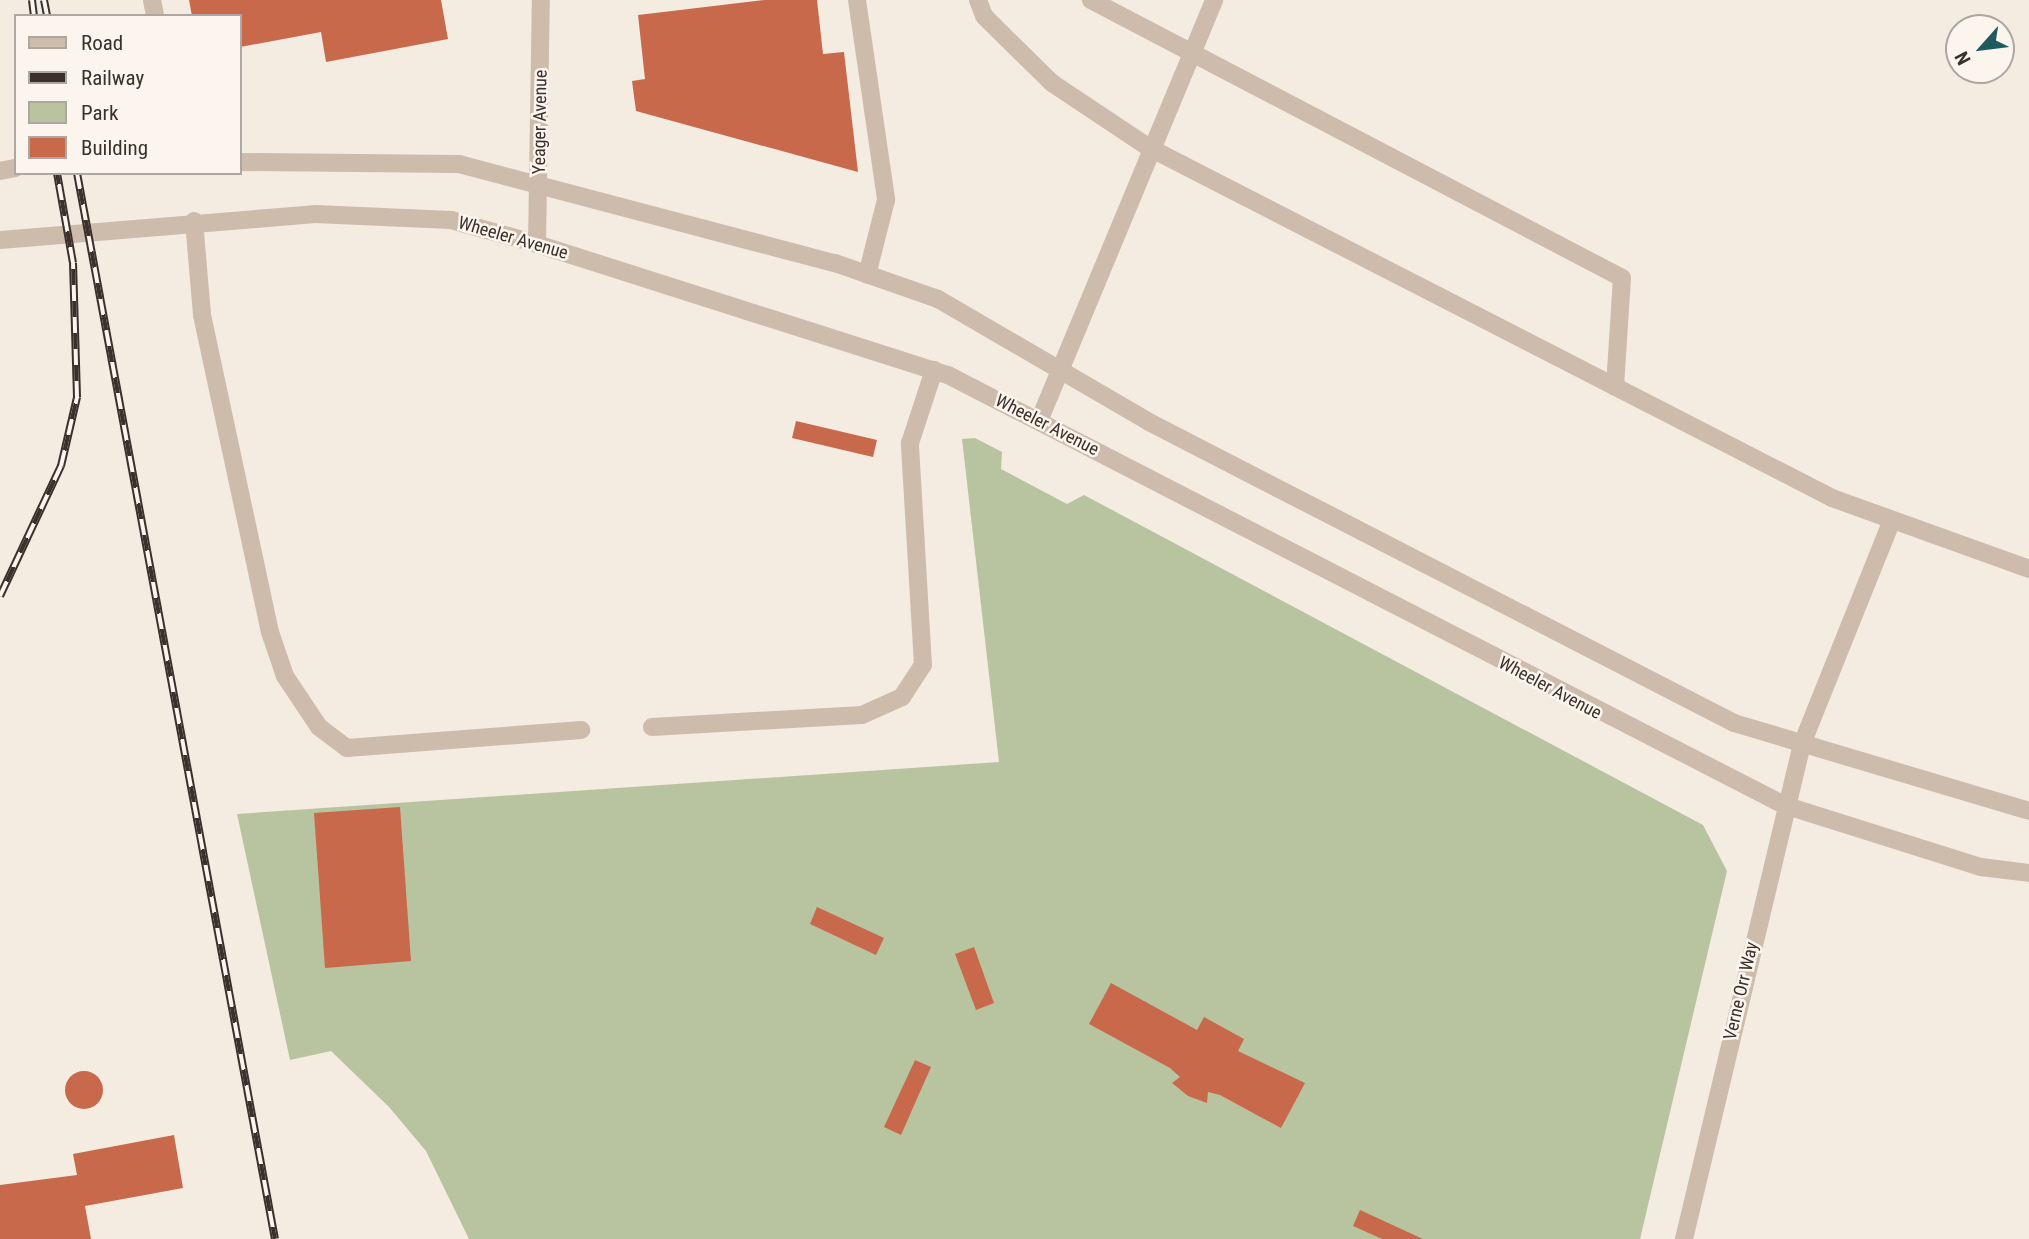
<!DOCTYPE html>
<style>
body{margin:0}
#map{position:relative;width:2029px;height:1239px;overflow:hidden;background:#f4ebe1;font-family:"Roboto Condensed",sans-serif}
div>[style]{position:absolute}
.green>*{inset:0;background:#b8c4a0}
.building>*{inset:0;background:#c8694b}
.round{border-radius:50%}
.minor>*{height:18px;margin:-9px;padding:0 9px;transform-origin:9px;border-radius:9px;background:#cdbbac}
.rail>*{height:8px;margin-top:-4px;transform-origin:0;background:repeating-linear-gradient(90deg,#fbf5ee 0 16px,#3b302b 0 32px);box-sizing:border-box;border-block:2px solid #3b302b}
span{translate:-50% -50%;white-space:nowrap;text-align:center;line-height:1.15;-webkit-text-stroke:5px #fbf5ee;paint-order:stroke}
.street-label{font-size:18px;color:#3b302b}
.legend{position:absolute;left:14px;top:14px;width:228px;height:161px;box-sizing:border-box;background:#fbf5ee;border:2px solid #aea6a0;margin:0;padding:9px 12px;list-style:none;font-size:21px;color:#3b302b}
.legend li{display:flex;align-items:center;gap:14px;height:35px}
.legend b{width:35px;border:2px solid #aea6a0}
.north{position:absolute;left:1945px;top:14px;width:70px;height:70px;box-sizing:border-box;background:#fbf5ee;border:2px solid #aea6a0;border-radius:50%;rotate:242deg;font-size:19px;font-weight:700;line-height:28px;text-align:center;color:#3b302b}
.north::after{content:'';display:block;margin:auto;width:24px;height:32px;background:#1f5a5e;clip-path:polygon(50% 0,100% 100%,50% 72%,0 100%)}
</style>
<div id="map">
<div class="green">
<div style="clip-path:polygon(975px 438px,1002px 452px,1001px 469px,1067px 504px,1084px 495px,1703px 825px,1727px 871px,1640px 1239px,469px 1239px,426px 1151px,389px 1107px,331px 1051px,290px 1060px,237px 814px,999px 762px,962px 439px)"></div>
</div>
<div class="building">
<div style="clip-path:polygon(189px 0,441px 0,448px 39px,326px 62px,321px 32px,240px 47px,240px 16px,192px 16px)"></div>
<div style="clip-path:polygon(765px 0,817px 0,823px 54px,844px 52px,858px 172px,636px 111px,632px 81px,645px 79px,638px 15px)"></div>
<div style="clip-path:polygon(796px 421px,877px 440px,873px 457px,792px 438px)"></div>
<div style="clip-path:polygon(400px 807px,411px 961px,325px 968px,314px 813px)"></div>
<div style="clip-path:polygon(817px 907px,884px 938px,876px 955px,810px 924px)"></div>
<div style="clip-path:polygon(974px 947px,994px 1003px,976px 1010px,955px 954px)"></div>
<div style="clip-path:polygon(1111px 983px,1197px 1030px,1204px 1017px,1244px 1039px,1238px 1051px,1305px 1083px,1281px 1128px,1220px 1095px,1208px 1092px,1207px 1103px,1188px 1096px,1172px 1083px,1180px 1077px,1170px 1068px,1089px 1024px)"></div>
<div style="clip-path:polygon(915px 1060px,931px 1067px,901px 1135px,884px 1127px)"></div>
<div class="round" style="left:65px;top:1071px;width:38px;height:38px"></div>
<div style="clip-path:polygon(174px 1135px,183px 1188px,85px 1206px,91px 1239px,0 1239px,0 1185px,77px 1175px,73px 1154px)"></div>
<div style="clip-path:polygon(1360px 1210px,1423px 1239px,1382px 1239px,1353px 1226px)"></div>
</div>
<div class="minor">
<div style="left:152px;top:0;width:16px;rotate:79deg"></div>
<div style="left:857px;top:0;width:202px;rotate:81.7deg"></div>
<div style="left:886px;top:200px;width:77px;rotate:104.2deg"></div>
<div style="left:978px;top:0;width:17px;rotate:69deg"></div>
<div style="left:984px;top:16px;width:95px;rotate:44.6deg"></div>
<div style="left:1052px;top:83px;width:115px;rotate:33.7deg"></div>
<div style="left:1148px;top:147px;width:769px;rotate:27.16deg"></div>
<div style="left:1832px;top:498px;width:209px;rotate:19.8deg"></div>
<div style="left:1091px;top:0;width:599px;rotate:27.63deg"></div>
<div style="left:1622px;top:278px;width:109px;rotate:93.7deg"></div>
<div style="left:240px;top:162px;width:219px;rotate:0.5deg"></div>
<div style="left:459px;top:164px;width:389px;rotate:14.8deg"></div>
<div style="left:835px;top:263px;width:109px;rotate:19.3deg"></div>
<div style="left:938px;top:299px;width:244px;rotate:30.2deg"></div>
<div style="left:1149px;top:422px;width:658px;rotate:27.23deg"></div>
<div style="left:1734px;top:723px;width:308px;rotate:16.6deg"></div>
<div style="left:0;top:171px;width:16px;rotate:-11deg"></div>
<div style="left:194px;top:221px;width:94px;rotate:85.1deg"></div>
<div style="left:202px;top:315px;width:324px;rotate:77.9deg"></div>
<div style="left:270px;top:632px;width:46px;rotate:71.2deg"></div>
<div style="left:285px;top:676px;width:61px;rotate:56.3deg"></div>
<div style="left:319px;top:727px;width:35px;rotate:37deg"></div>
<div style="left:347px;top:748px;width:235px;rotate:-4.4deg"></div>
<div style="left:0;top:240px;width:316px;rotate:-4.7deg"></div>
<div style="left:315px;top:214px;width:136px;rotate:2.5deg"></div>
<div style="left:451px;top:220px;width:89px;rotate:15.6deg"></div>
<div style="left:537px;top:244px;width:431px;rotate:17.7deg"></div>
<div style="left:948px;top:375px;width:940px;rotate:27.22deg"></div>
<div style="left:1784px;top:805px;width:207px;rotate:17.5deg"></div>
<div style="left:1981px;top:867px;width:48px;rotate:7.1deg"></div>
<div style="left:537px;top:244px;width:244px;rotate:-89.1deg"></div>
<div style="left:1039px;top:421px;width:456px;rotate:-67.4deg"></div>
<div style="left:652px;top:727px;width:210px;rotate:-3.3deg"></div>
<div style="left:862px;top:715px;width:44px;rotate:-24.2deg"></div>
<div style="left:902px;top:697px;width:38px;rotate:-57deg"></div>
<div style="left:923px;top:665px;width:222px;rotate:-93.4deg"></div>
<div style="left:910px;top:443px;width:77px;rotate:-71.8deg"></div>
<div style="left:1684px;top:1239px;width:509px;rotate:-76.59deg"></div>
<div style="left:1802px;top:744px;width:241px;rotate:-68.1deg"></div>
</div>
<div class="rail">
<div style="left:32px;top:0;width:16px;rotate:83deg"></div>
<div style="left:44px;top:0;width:16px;rotate:79deg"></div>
<div style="left:77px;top:173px;width:1084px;rotate:79.48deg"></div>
<div style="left:0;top:596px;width:144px;rotate:-64.9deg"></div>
<div style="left:61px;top:466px;width:71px;rotate:-76.9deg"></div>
<div style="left:77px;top:397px;width:134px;rotate:-91.7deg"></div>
<div style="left:73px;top:263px;width:91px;rotate:-100.1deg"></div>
</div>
<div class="street-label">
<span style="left:540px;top:122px;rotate:-89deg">Yeager Avenue</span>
<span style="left:513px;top:238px;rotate:16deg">Wheeler Avenue</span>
<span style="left:1047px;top:425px;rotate:27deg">Wheeler Avenue</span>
<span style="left:1550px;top:688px;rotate:28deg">Wheeler Avenue</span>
<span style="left:1741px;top:991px;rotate:-77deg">Verne Orr Way</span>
</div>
<ul class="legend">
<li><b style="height:9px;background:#cdbbac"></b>Road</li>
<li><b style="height:9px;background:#3b302b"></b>Railway</li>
<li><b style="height:19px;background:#b8c4a0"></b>Park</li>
<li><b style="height:19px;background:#c8694b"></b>Building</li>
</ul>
<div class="north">N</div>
</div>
